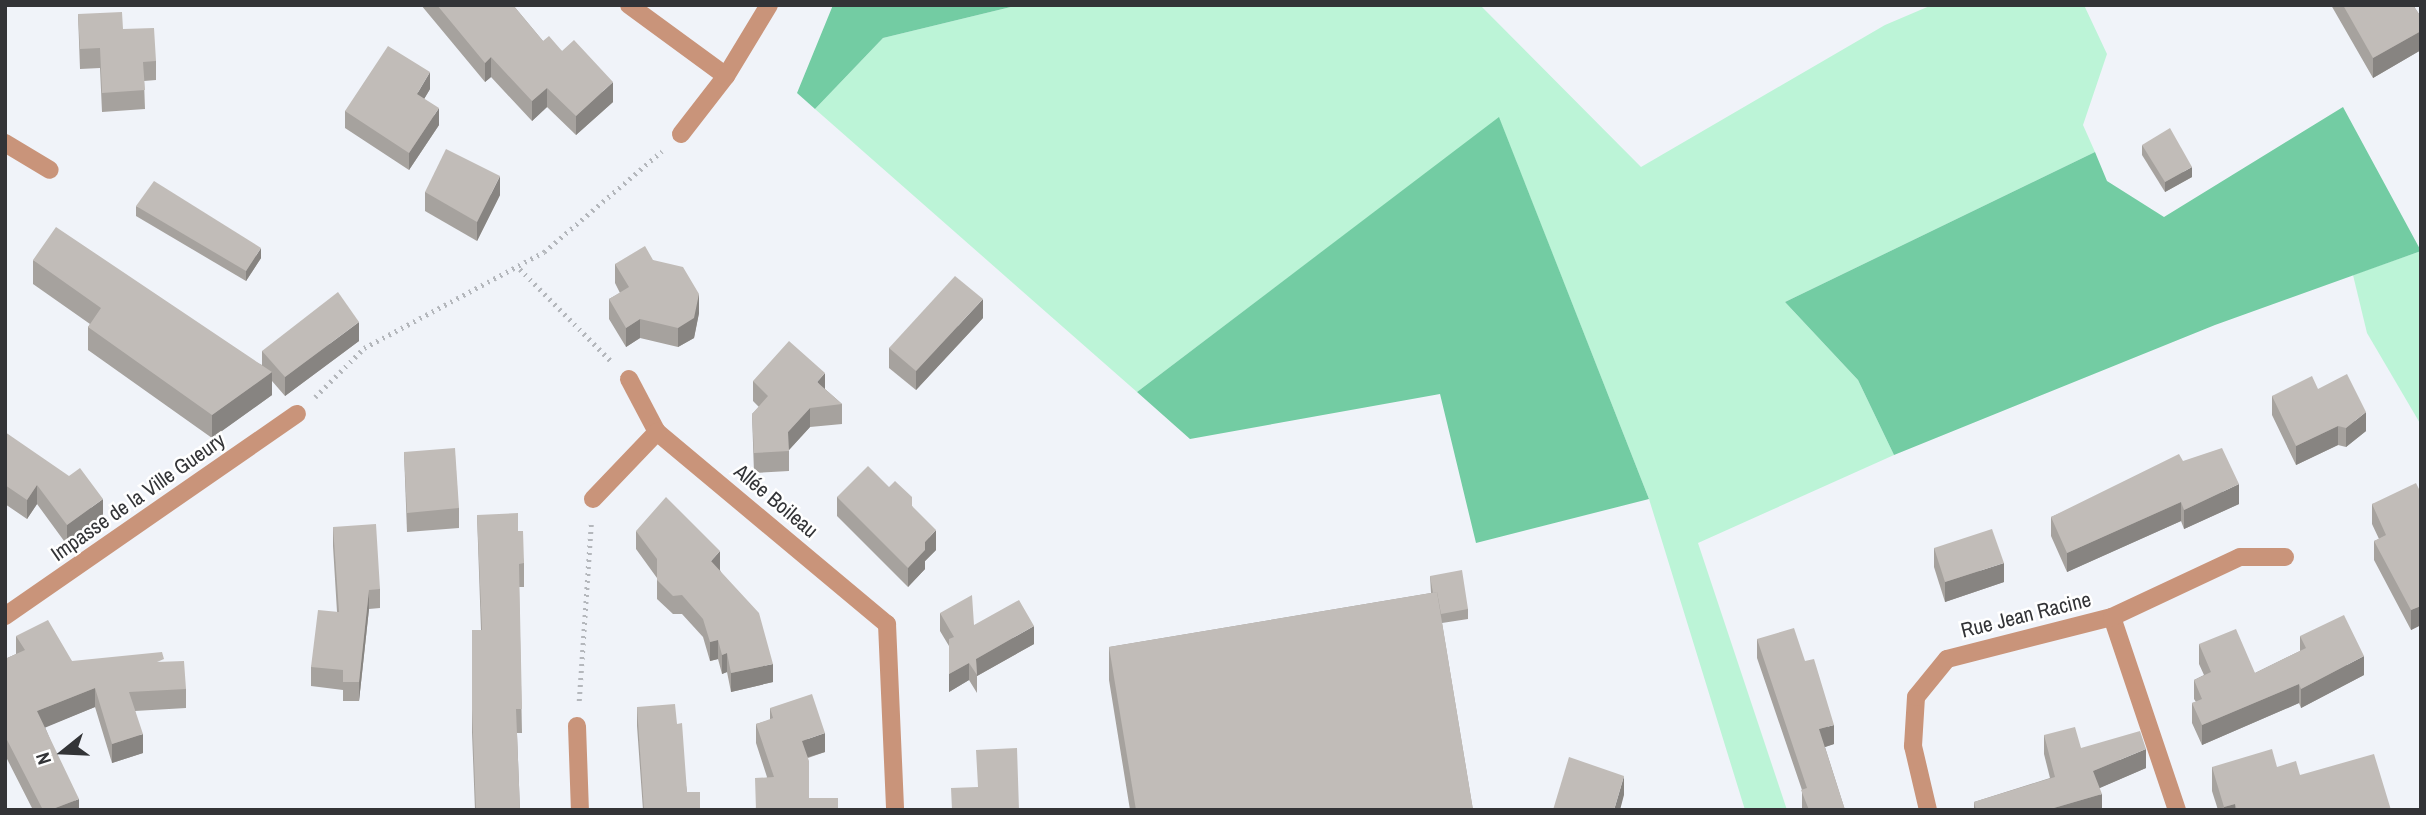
<!DOCTYPE html>
<meta charset="utf-8">
<style>
body{margin:0}
#map{position:relative;width:2426px;height:815px;overflow:hidden;background:#f0f3f9;font-family:"Archivo Narrow",sans-serif}
div>[style]{position:absolute}
.green>*{inset:0;background:#bcf4d7}
.forest>*{inset:0;background:#73cca3}
.path>*{height:4.5px;margin-top:-2.25px;transform-origin:0;background:repeating-linear-gradient(90deg,#b4b7bc 0 2px,transparent 0 7px)}
.minor>*{height:18px;margin:-9px;padding:0 9px;transform-origin:9px;border-radius:9px;background:#c9947a}
.wall>*{inset:0;background:#a6a29e}
.shaded-wall>*{inset:0;background:#878481}
.building>*{inset:0;background:#c1bcb8}
span{translate:-50% -50%;white-space:nowrap;text-align:center;line-height:1.15;-webkit-text-stroke:5px #fff;paint-order:stroke}
.street-label{font-size:21px;color:#333437}
.frame{position:absolute;inset:0;border:7px solid #333437;pointer-events:none}
.north{position:absolute;left:28px;top:717px;width:70px;height:70px;-webkit-text-stroke:5px #fff;paint-order:stroke;rotate:252deg;font-size:19px;font-weight:700;line-height:28px;text-align:center;color:#333437}
.north::after{content:'';display:block;margin:auto;width:24px;height:32px;background:#333437;clip-path:polygon(50% 0,100% 100%,50% 72%,0 100%)}
</style>
<div id="map">
<div class="green">
<div style="clip-path:polygon(1019px 5px,1480px 5px,1641px 167px,1885px 25px,1932px 5px,2084px 5px,2107px 54px,2083px 125px,2095px 152px,1785px 302px,1858px 380px,1894px 455px,1698px 543px,1787px 810px,1745px 810px,1649px 499px,1499px 118px,1137px 392px,815px 109px,883px 38px)"></div>
<div style="clip-path:polygon(2421px 251px,2421px 425px,2367px 333px,2353px 275px)"></div>
</div>
<div class="forest">
<div style="clip-path:polygon(833px 5px,1019px 5px,883px 38px,815px 109px,797px 93px)"></div>
<div style="clip-path:polygon(2343px 107px,2421px 251px,2215px 325px,1894px 455px,1858px 380px,1785px 302px,2095px 152px,2107px 181px,2164px 217px)"></div>
<div style="clip-path:polygon(1499px 117px,1649px 499px,1476px 543px,1440px 394px,1190px 439px,1137px 392px)"></div>
</div>
<div class="path">
<div style="left:520px;top:269px;width:129px;rotate:45.3deg"></div>
<div style="left:315px;top:397px;width:69px;rotate:-45deg"></div>
<div style="left:364px;top:348px;width:204px;rotate:-28.1deg"></div>
<div style="left:544px;top:252px;width:155px;rotate:-40.6deg"></div>
<div style="left:579px;top:701px;width:177px;rotate:-86.1deg"></div>
</div>
<div class="minor">
<div style="left:629px;top:5px;width:120px;rotate:36.2deg"></div>
<div style="left:681px;top:134px;width:73px;rotate:-52.2deg"></div>
<div style="left:726px;top:76px;width:83px;rotate:-58.8deg"></div>
<div style="left:5px;top:143px;width:52px;rotate:31deg"></div>
<div style="left:629px;top:379px;width:60px;rotate:62.2deg"></div>
<div style="left:657px;top:432px;width:300px;rotate:39.9deg"></div>
<div style="left:887px;top:624px;width:186px;rotate:87.5deg"></div>
<div style="left:593px;top:499px;width:93px;rotate:-46.3deg"></div>
<div style="left:5px;top:616px;width:355px;rotate:-34.7deg"></div>
<div style="left:2112px;top:617px;width:204px;rotate:71.4deg"></div>
<div style="left:577px;top:726px;width:84px;rotate:88deg"></div>
<div style="left:1928px;top:810px;width:66px;rotate:-103.2deg"></div>
<div style="left:1913px;top:746px;width:49px;rotate:-86.5deg"></div>
<div style="left:1916px;top:697px;width:49px;rotate:-50.8deg"></div>
<div style="left:1947px;top:659px;width:170px;rotate:-14.3deg"></div>
<div style="left:2112px;top:617px;width:141px;rotate:-25.1deg"></div>
<div style="left:2240px;top:557px;width:45px"></div>
</div>
<div class="wall">
<div style="clip-path:polygon(421px 5px,513px 5px,543px 41px,562px 51px,613px 102px,576px 135px,547px 107px,532px 121px,491px 77px,485px 82px)"></div>
<div style="clip-path:polygon(2331px 5px,2415px 5px,2415px 8px,2421px 17px,2421px 50px,2373px 78px)"></div>
<div style="clip-path:polygon(78px 14px,123px 29px,156px 61px,156px 80px,144px 81px,145px 109px,102px 112px,100px 68px,80px 69px)"></div>
<div style="clip-path:polygon(430px 89px,424px 99px,439px 125px,409px 170px,345px 128px,345px 111px)"></div>
<div style="clip-path:polygon(2142px 145px,2192px 177px,2165px 192px,2142px 155px)"></div>
<div style="clip-path:polygon(425px 192px,500px 195px,477px 241px,425px 211px)"></div>
<div style="clip-path:polygon(136px 206px,261px 258px,246px 281px,136px 216px)"></div>
<div style="clip-path:polygon(33px 260px,262px 365px,262px 351px,359px 341px,285px 396px,272px 381px,272px 395px,212px 438px,88px 350px,88px 327px,90px 324px,33px 284px)"></div>
<div style="clip-path:polygon(653px 260px,699px 313px,694px 338px,678px 347px,640px 338px,626px 347px,609px 319px,609px 299px,620px 293px,615px 283px,615px 264px)"></div>
<div style="clip-path:polygon(983px 318px,916px 390px,889px 368px,889px 348px)"></div>
<div style="clip-path:polygon(753px 381px,825px 389px,842px 404px,842px 424px,810px 427px,789px 450px,789px 471px,754px 473px,752px 414px,759px 407px,753px 401px)"></div>
<div style="clip-path:polygon(2318px 389px,2366px 431px,2346px 447px,2338px 445px,2296px 465px,2272px 415px,2272px 396px)"></div>
<div style="clip-path:polygon(5px 432px,103px 518px,67px 545px,37px 504px,27px 519px,5px 504px)"></div>
<div style="clip-path:polygon(404px 452px,459px 508px,459px 528px,407px 532px)"></div>
<div style="clip-path:polygon(2183px 461px,2239px 504px,2184px 529px,2181px 521px,2067px 572px,2051px 536px,2051px 517px)"></div>
<div style="clip-path:polygon(889px 487px,912px 506px,936px 550px,925px 561px,925px 569px,908px 587px,837px 516px,837px 497px)"></div>
<div style="clip-path:polygon(2421px 493px,2421px 625px,2411px 630px,2374px 560px,2374px 541px,2379px 539px,2372px 524px,2372px 504px)"></div>
<div style="clip-path:polygon(477px 515px,518px 531px,524px 563px,524px 587px,519px 587px,522px 733px,517px 733px,520px 810px,475px 810px,472px 732px,472px 630px,481px 630px)"></div>
<div style="clip-path:polygon(333px 527px,380px 589px,380px 608px,369px 609px,359px 701px,343px 701px,343px 690px,311px 686px,311px 667px,337px 612px,333px 546px)"></div>
<div style="clip-path:polygon(636px 531px,720px 570px,773px 682px,731px 692px,727px 672px,722px 674px,718px 659px,710px 661px,703px 637px,682px 614px,673px 614px,657px 599px,657px 578px,636px 549px)"></div>
<div style="clip-path:polygon(1934px 548px,2004px 582px,1945px 602px,1934px 567px)"></div>
<div style="clip-path:polygon(1430px 576px,1468px 609px,1468px 619px,1442px 623px,1473px 810px,1130px 810px,1109px 680px,1109px 647px,1431px 593px)"></div>
<div style="clip-path:polygon(940px 613px,974px 625px,1034px 644px,977px 676px,977px 693px,969px 680px,949px 692px,949px 646px,940px 631px)"></div>
<div style="clip-path:polygon(16px 636px,72px 661px,164px 662px,186px 689px,186px 708px,135px 711px,143px 753px,112px 763px,95px 707px,45px 727px,79px 810px,33px 810px,5px 755px,5px 659px,16px 654px)"></div>
<div style="clip-path:polygon(2300px 636px,2364px 675px,2301px 708px,2299px 703px,2202px 745px,2192px 723px,2192px 703px,2196px 702px,2194px 699px,2194px 680px,2204px 675px,2199px 664px,2199px 644px,2255px 673px,2300px 651px)"></div>
<div style="clip-path:polygon(1757px 639px,1805px 661px,1834px 744px,1825px 747px,1845px 810px,1802px 810px,1802px 790px,1757px 658px)"></div>
<div style="clip-path:polygon(637px 707px,677px 724px,687px 792px,700px 810px,643px 810px,637px 726px)"></div>
<div style="clip-path:polygon(770px 708px,825px 752px,808px 758px,755px 810px,767px 777px,756px 743px,756px 724px,770px 720px)"></div>
<div style="clip-path:polygon(2044px 735px,2081px 748px,2146px 768px,2099px 788px,2102px 810px,1974px 810px,1974px 802px,2050px 778px,2044px 754px)"></div>
<div style="clip-path:polygon(2212px 767px,2277px 767px,2300px 775px,2391px 810px,2218px 810px,2212px 791px)"></div>
</div>
<div class="shaded-wall">
<div style="clip-path:polygon(2421px 31px,2421px 50px,2373px 78px,2373px 58px)"></div>
<div style="clip-path:polygon(491px 57px,491px 77px,485px 82px,485px 63px)"></div>
<div style="clip-path:polygon(430px 72px,430px 89px,417px 111px,417px 94px)"></div>
<div style="clip-path:polygon(613px 82px,613px 102px,576px 135px,576px 116px)"></div>
<div style="clip-path:polygon(547px 88px,547px 107px,532px 121px,532px 101px)"></div>
<div style="clip-path:polygon(439px 108px,439px 125px,409px 170px,409px 153px)"></div>
<div style="clip-path:polygon(2192px 167px,2192px 177px,2165px 192px,2165px 182px)"></div>
<div style="clip-path:polygon(500px 176px,500px 195px,477px 241px,477px 222px)"></div>
<div style="clip-path:polygon(261px 248px,261px 258px,246px 281px,246px 271px)"></div>
<div style="clip-path:polygon(699px 294px,699px 313px,694px 338px,678px 347px,678px 328px)"></div>
<div style="clip-path:polygon(983px 299px,983px 318px,916px 390px,916px 371px)"></div>
<div style="clip-path:polygon(640px 319px,640px 338px,626px 347px,626px 328px)"></div>
<div style="clip-path:polygon(359px 322px,359px 341px,285px 396px,285px 377px)"></div>
<div style="clip-path:polygon(272px 372px,272px 395px,212px 438px,212px 415px)"></div>
<div style="clip-path:polygon(825px 373px,825px 392px,817px 382px)"></div>
<div style="clip-path:polygon(810px 408px,810px 427px,788px 451px,788px 432px)"></div>
<div style="clip-path:polygon(2366px 412px,2366px 431px,2346px 447px,2346px 428px)"></div>
<div style="clip-path:polygon(2338px 426px,2338px 445px,2296px 465px,2296px 446px)"></div>
<div style="clip-path:polygon(2239px 484px,2239px 504px,2184px 529px,2184px 510px)"></div>
<div style="clip-path:polygon(37px 485px,37px 504px,27px 519px,27px 500px)"></div>
<div style="clip-path:polygon(103px 499px,103px 518px,67px 545px,67px 525px)"></div>
<div style="clip-path:polygon(2181px 502px,2181px 521px,2067px 572px,2067px 553px)"></div>
<div style="clip-path:polygon(936px 530px,936px 550px,925px 561px,925px 569px,908px 587px,908px 568px,925px 542px)"></div>
<div style="clip-path:polygon(720px 551px,720px 570px,711px 580px,711px 561px)"></div>
<div style="clip-path:polygon(2004px 563px,2004px 582px,1945px 602px,1945px 582px)"></div>
<div style="clip-path:polygon(369px 590px,369px 609px,359px 701px,359px 682px)"></div>
<div style="clip-path:polygon(2421px 606px,2421px 625px,2411px 630px,2411px 610px)"></div>
<div style="clip-path:polygon(1034px 626px,1034px 644px,977px 676px,976px 659px)"></div>
<div style="clip-path:polygon(718px 640px,718px 659px,710px 661px,710px 642px)"></div>
<div style="clip-path:polygon(727px 653px,727px 672px,722px 674px,722px 655px)"></div>
<div style="clip-path:polygon(2364px 656px,2364px 675px,2301px 708px,2301px 689px)"></div>
<div style="clip-path:polygon(969px 663px,969px 680px,949px 692px,949px 674px)"></div>
<div style="clip-path:polygon(773px 664px,773px 682px,731px 692px,731px 673px)"></div>
<div style="clip-path:polygon(2299px 684px,2299px 703px,2202px 745px,2202px 725px)"></div>
<div style="clip-path:polygon(95px 688px,95px 707px,37px 731px,37px 711px)"></div>
<div style="clip-path:polygon(1834px 725px,1834px 744px,1819px 749px,1819px 729px)"></div>
<div style="clip-path:polygon(825px 733px,825px 752px,802px 759px,802px 741px)"></div>
<div style="clip-path:polygon(143px 734px,143px 753px,112px 763px,112px 744px)"></div>
<div style="clip-path:polygon(2146px 749px,2146px 768px,2093px 791px,2093px 771px)"></div>
<div style="clip-path:polygon(1624px 776px,1624px 795px,1620px 810px,1614px 810px)"></div>
<div style="clip-path:polygon(2102px 794px,2102px 810px,2047px 810px)"></div>
<div style="clip-path:polygon(79px 799px,79px 810px,50px 810px)"></div>
<div style="clip-path:polygon(2235px 804px,2235px 810px,2224px 810px,2224px 807px)"></div>
</div>
<div class="building">
<div style="clip-path:polygon(437px 5px,513px 5px,543px 41px,549px 36px,562px 51px,574px 40px,613px 82px,576px 116px,547px 88px,532px 101px,491px 57px,485px 63px)"></div>
<div style="clip-path:polygon(2343px 5px,2413px 5px,2421px 17px,2421px 31px,2373px 58px)"></div>
<div style="clip-path:polygon(122px 12px,123px 29px,154px 28px,156px 61px,143px 62px,145px 90px,102px 93px,100px 48px,80px 49px,78px 14px)"></div>
<div style="clip-path:polygon(388px 46px,430px 72px,417px 94px,439px 108px,409px 153px,345px 111px)"></div>
<div style="clip-path:polygon(2170px 128px,2192px 167px,2165px 182px,2142px 145px)"></div>
<div style="clip-path:polygon(446px 149px,500px 176px,477px 222px,425px 192px)"></div>
<div style="clip-path:polygon(154px 181px,261px 248px,246px 271px,136px 206px)"></div>
<div style="clip-path:polygon(56px 227px,272px 372px,212px 415px,88px 327px,101px 308px,33px 260px)"></div>
<div style="clip-path:polygon(645px 246px,653px 260px,683px 267px,699px 294px,694px 318px,678px 328px,640px 319px,626px 328px,609px 299px,629px 287px,615px 264px)"></div>
<div style="clip-path:polygon(955px 276px,983px 299px,916px 371px,889px 348px)"></div>
<div style="clip-path:polygon(338px 292px,359px 322px,285px 377px,262px 351px)"></div>
<div style="clip-path:polygon(789px 341px,825px 373px,817px 382px,842px 404px,810px 408px,788px 432px,789px 451px,754px 453px,752px 414px,768px 396px,753px 381px)"></div>
<div style="clip-path:polygon(2347px 374px,2366px 412px,2346px 428px,2338px 426px,2296px 446px,2272px 396px,2312px 376px,2318px 389px)"></div>
<div style="clip-path:polygon(5px 432px,69px 476px,80px 468px,103px 499px,67px 525px,37px 485px,27px 500px,5px 485px)"></div>
<div style="clip-path:polygon(455px 448px,459px 508px,407px 513px,404px 452px)"></div>
<div style="clip-path:polygon(2222px 448px,2239px 484px,2184px 510px,2181px 502px,2067px 553px,2051px 517px,2179px 454px,2183px 461px)"></div>
<div style="clip-path:polygon(868px 466px,889px 487px,895px 481px,912px 497px,912px 506px,936px 530px,925px 542px,925px 550px,908px 568px,837px 497px)"></div>
<div style="clip-path:polygon(2416px 483px,2421px 493px,2421px 606px,2411px 610px,2374px 541px,2386px 535px,2372px 504px)"></div>
<div style="clip-path:polygon(666px 497px,720px 551px,711px 561px,759px 613px,773px 664px,731px 673px,727px 653px,722px 655px,718px 640px,710px 642px,703px 619px,682px 595px,673px 596px,657px 580px,657px 559px,636px 531px)"></div>
<div style="clip-path:polygon(518px 513px,518px 531px,523px 531px,524px 563px,519px 564px,522px 709px,516px 709px,520px 810px,476px 810px,472px 709px,472px 630px,482px 630px,477px 515px)"></div>
<div style="clip-path:polygon(376px 524px,380px 589px,369px 590px,359px 682px,343px 682px,343px 670px,311px 667px,318px 610px,339px 612px,333px 527px)"></div>
<div style="clip-path:polygon(1992px 529px,2004px 563px,1945px 582px,1934px 548px)"></div>
<div style="clip-path:polygon(1462px 570px,1468px 609px,1441px 614px,1437px 592px,1433px 593px,1430px 576px)"></div>
<div style="clip-path:polygon(1437px 592px,1473px 810px,1136px 810px,1109px 647px)"></div>
<div style="clip-path:polygon(972px 595px,974px 625px,1019px 600px,1034px 626px,976px 659px,977px 675px,969px 663px,949px 674px,949px 639px,954px 637px,940px 613px)"></div>
<div style="clip-path:polygon(2344px 615px,2364px 656px,2301px 689px,2299px 684px,2202px 725px,2192px 703px,2202px 699px,2194px 680px,2211px 672px,2199px 644px,2236px 629px,2255px 673px,2306px 648px,2300px 636px)"></div>
<div style="clip-path:polygon(48px 620px,72px 661px,162px 652px,164px 659px,157px 662px,184px 661px,186px 689px,129px 692px,143px 734px,112px 744px,95px 688px,37px 711px,79px 799px,50px 810px,43px 810px,5px 736px,5px 659px,25px 650px,16px 636px)"></div>
<div style="clip-path:polygon(1794px 628px,1805px 661px,1814px 659px,1834px 725px,1819px 729px,1845px 810px,1809px 810px,1801px 790px,1807px 788px,1757px 639px)"></div>
<div style="clip-path:polygon(812px 694px,825px 733px,802px 741px,809px 761px,809px 798px,838px 798px,838px 810px,756px 810px,755px 778px,774px 777px,756px 724px,773px 718px,770px 708px)"></div>
<div style="clip-path:polygon(675px 704px,677px 724px,682px 723px,687px 792px,700px 792px,700px 810px,644px 810px,637px 707px)"></div>
<div style="clip-path:polygon(2075px 727px,2081px 748px,2140px 731px,2146px 749px,2093px 771px,2102px 794px,2047px 810px,1976px 810px,1974px 802px,2055px 777px,2044px 735px)"></div>
<div style="clip-path:polygon(1017px 748px,1019px 810px,952px 810px,951px 788px,978px 787px,976px 750px)"></div>
<div style="clip-path:polygon(2272px 749px,2277px 767px,2296px 761px,2300px 775px,2374px 754px,2391px 810px,2237px 810px,2235px 804px,2224px 807px,2212px 767px)"></div>
<div style="clip-path:polygon(1569px 757px,1624px 776px,1614px 810px,1553px 810px)"></div>
</div>
<div class="street-label">
<span style="left:138px;top:497px;rotate:-35deg">Impasse de la Ville Gueury</span>
<span style="left:776px;top:501px;rotate:40deg">Allée Boileau</span>
<span style="left:2026px;top:615px;rotate:-14deg">Rue Jean Racine</span>
</div>
<div class="frame"></div>
<div class="north">N</div>
</div>
